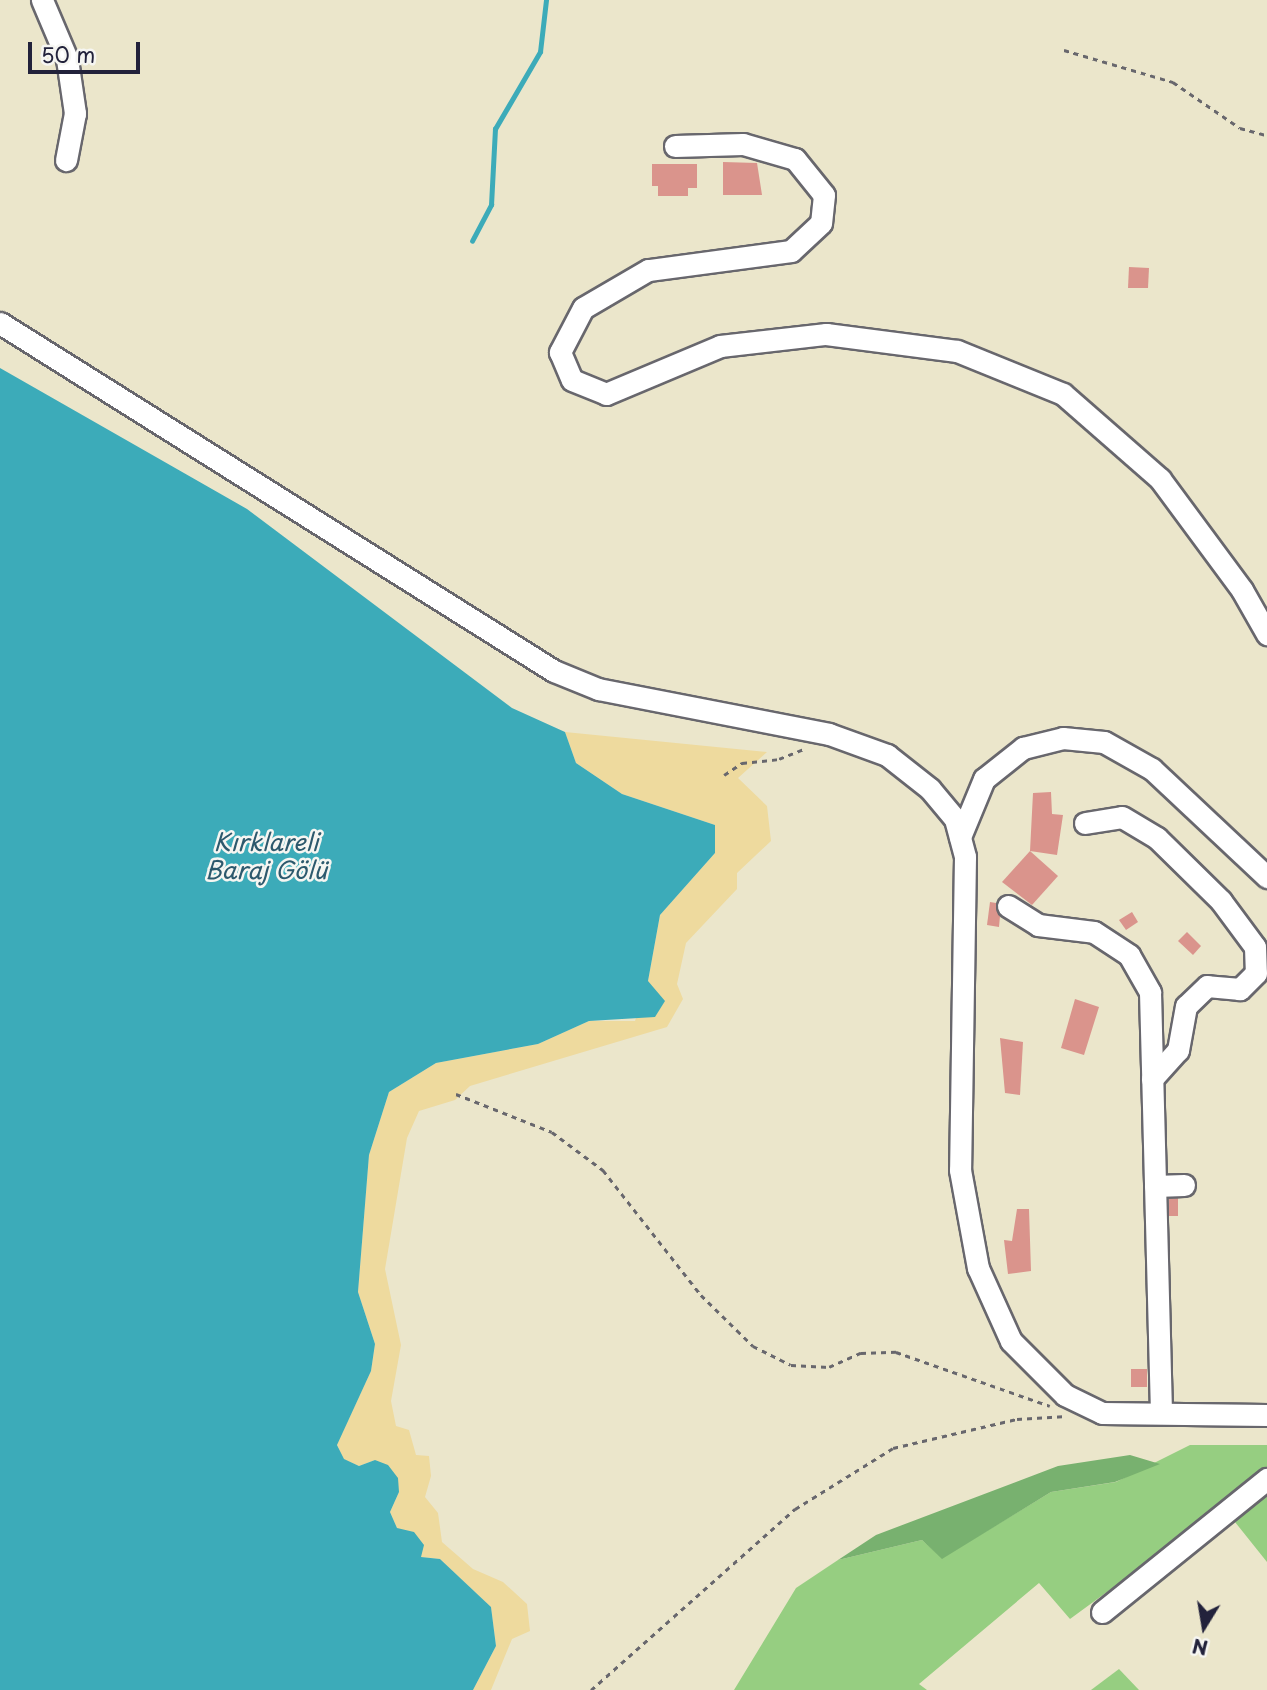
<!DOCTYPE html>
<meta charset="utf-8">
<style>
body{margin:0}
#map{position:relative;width:1267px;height:1690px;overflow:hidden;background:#ebe6cb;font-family:"Playpen Sans",sans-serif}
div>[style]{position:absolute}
.green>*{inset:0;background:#96ce81}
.forest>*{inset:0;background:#78b16f}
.sand>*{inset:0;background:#eeda9e}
.water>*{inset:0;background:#3cabb9}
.stream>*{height:4.5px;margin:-2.25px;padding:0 2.25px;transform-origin:2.25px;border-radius:2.25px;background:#3cabb9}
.building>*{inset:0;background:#da948c}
.path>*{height:2.5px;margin-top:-1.25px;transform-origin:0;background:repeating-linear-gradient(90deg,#68676d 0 5px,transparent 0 10px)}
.roads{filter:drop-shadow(2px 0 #68676d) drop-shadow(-2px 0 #68676d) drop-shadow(0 2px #68676d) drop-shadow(0 -2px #68676d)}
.minor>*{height:21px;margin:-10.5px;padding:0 10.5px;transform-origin:10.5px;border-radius:10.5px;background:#fff}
span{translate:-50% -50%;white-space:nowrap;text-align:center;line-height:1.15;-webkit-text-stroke:5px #f6f6f2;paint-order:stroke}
.water-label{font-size:24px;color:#2c596d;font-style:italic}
.north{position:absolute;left:1169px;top:1592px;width:70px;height:70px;-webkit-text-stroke:5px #f6f6f2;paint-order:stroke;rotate:191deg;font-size:19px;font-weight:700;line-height:28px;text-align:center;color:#22223b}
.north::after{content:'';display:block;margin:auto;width:24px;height:32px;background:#22223b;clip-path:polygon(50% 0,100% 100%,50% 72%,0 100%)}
.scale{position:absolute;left:28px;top:42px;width:112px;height:32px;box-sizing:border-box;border:4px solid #22223b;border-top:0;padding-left:9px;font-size:21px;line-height:24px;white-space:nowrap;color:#22223b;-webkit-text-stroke:5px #f6f6f2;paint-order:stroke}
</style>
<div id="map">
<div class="green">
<div style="clip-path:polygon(1190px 1445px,1267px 1445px,1267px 1562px,1223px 1507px,1070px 1619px,1039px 1583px,919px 1684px,927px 1690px,734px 1690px,796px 1588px,838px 1560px,922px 1540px,942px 1558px,1051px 1492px,1116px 1482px)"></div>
<div style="clip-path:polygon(1119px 1669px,1139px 1690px,1091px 1690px)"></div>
</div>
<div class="forest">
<div style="clip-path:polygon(1130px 1455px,1160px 1464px,1115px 1482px,1051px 1492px,942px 1559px,922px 1540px,838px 1560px,876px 1535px,1058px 1466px)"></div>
</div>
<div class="sand">
<div style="clip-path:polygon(565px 732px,767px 752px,738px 778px,767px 806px,771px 841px,737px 873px,737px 889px,686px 943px,677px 984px,683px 999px,667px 1027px,470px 1086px,455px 1100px,419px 1111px,407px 1138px,385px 1269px,401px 1345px,391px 1401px,396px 1426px,409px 1430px,416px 1455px,429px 1456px,431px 1476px,425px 1497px,438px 1513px,442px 1542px,473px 1569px,503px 1582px,527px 1604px,530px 1631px,512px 1639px,491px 1690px,473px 1690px,496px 1646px,491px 1607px,440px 1559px,421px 1557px,397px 1528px,390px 1512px,399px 1492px,375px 1460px,359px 1466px,343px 1459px,337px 1444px,371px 1371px,375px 1344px,358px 1292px,369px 1155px,389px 1092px,436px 1063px,538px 1044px,589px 1021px,635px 1021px,648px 981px,660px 915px,715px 853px,715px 825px,622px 794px,576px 763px)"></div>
</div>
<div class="water">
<div style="clip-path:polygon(0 368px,247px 509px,512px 708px,565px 732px,576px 763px,622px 794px,715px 825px,715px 853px,660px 915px,648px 981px,665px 1001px,655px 1017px,589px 1021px,538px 1044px,436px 1063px,389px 1092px,369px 1155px,358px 1292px,375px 1344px,371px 1371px,337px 1445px,344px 1459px,359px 1466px,375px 1460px,388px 1465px,398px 1478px,399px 1492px,390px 1512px,397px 1528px,414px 1532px,424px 1545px,421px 1557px,440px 1559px,491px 1607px,496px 1646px,473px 1690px,0 1690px)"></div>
</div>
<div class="stream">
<div style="left:472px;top:241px;width:41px;rotate:-62.2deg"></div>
<div style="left:491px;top:205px;width:76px;rotate:-87deg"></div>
<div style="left:495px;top:129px;width:89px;rotate:-59.7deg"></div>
<div style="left:540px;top:52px;width:52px;rotate:-83.4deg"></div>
</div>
<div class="building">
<div style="clip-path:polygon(723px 162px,757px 163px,762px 195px,723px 195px)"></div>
<div style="clip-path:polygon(652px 164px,697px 164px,697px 188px,688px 188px,688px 196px,658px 196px,658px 186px,652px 186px)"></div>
<div style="clip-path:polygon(1129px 267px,1149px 268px,1148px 288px,1128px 288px)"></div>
<div style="clip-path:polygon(1051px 792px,1052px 814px,1063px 815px,1057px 855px,1030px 851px,1033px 793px)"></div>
<div style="clip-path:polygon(1030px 851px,1058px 876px,1032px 905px,1002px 882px)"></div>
<div style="clip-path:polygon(990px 902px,996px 903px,1000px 916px,999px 927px,987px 925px)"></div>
<div style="clip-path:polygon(1132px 912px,1138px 922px,1126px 930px,1119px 920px)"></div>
<div style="clip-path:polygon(1187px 932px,1201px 946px,1193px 955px,1178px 941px)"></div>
<div style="clip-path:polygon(1075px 999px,1099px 1007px,1084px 1055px,1061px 1048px)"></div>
<div style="clip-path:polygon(1000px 1038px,1023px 1042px,1020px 1095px,1005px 1093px)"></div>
<div style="clip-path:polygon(1178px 1198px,1178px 1216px,1169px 1216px,1169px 1199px)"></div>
<div style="clip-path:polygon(1017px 1209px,1029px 1209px,1031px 1271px,1008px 1274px,1004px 1240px,1012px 1241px)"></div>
<div style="clip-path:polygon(1131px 1369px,1147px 1369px,1147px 1387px,1131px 1387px)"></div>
</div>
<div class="path">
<div style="left:1064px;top:50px;width:114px;rotate:16.4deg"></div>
<div style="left:1173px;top:82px;width:81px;rotate:34.5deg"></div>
<div style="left:1240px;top:128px;width:28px;rotate:15deg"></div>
<div style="left:724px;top:775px;width:22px;rotate:-34deg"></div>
<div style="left:742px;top:763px;width:37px;rotate:-6deg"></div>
<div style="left:779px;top:759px;width:29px;rotate:-22deg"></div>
<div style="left:456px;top:1094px;width:103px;rotate:21.6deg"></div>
<div style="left:552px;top:1132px;width:64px;rotate:36.7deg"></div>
<div style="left:603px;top:1170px;width:159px;rotate:51.9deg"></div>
<div style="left:701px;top:1295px;width:73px;rotate:44.4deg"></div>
<div style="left:753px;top:1346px;width:42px;rotate:26.6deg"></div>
<div style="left:791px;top:1365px;width:38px;rotate:3deg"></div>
<div style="left:829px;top:1367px;width:35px;rotate:-24deg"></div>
<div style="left:861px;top:1353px;width:35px;rotate:-2deg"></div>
<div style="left:896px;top:1352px;width:163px;rotate:19.3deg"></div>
<div style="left:591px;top:1690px;width:273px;rotate:-41.6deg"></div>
<div style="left:795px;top:1509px;width:115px;rotate:-31.9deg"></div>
<div style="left:893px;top:1448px;width:127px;rotate:-13.2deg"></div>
<div style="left:1017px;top:1419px;width:50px;rotate:-3.4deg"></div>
</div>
<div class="roads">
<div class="minor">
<div style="left:42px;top:0;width:64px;rotate:67deg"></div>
<div style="left:67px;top:59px;width:55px;rotate:81.6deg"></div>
<div style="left:75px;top:113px;width:48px;rotate:100.8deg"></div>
<div style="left:675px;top:146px;width:68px;rotate:-1.7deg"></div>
<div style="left:743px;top:144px;width:54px;rotate:16.1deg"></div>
<div style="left:795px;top:159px;width:46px;rotate:51.1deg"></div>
<div style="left:824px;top:195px;width:28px;rotate:96deg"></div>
<div style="left:821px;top:223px;width:41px;rotate:137deg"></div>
<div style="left:791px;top:251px;width:144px;rotate:172.4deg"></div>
<div style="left:648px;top:270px;width:75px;rotate:149.7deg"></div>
<div style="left:583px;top:308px;width:50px;rotate:117.6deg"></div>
<div style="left:560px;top:352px;width:30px;rotate:67deg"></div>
<div style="left:572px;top:380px;width:37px;rotate:22deg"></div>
<div style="left:606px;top:394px;width:124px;rotate:-22.8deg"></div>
<div style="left:720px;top:346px;width:107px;rotate:-6.5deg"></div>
<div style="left:826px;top:334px;width:132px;rotate:7.4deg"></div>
<div style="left:957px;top:351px;width:114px;rotate:22.1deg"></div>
<div style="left:1063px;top:394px;width:129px;rotate:41.2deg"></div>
<div style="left:1160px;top:479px;width:138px;rotate:53.5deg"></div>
<div style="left:1242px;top:590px;width:51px;rotate:60.4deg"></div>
<div style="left:0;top:323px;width:654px;rotate:32.14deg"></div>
<div style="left:554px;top:671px;width:48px;rotate:22.2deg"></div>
<div style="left:598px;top:689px;width:235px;rotate:11deg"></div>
<div style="left:829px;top:734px;width:62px;rotate:19.9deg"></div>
<div style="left:887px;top:755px;width:55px;rotate:38.3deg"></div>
<div style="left:930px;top:789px;width:39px;rotate:50deg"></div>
<div style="left:955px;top:819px;width:39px;rotate:75deg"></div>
<div style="left:965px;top:857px;width:313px;rotate:90.9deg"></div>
<div style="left:960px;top:1170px;width:100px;rotate:79.6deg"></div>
<div style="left:978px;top:1268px;width:80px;rotate:65.7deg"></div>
<div style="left:1011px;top:1341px;width:76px;rotate:45deg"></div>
<div style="left:1065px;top:1395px;width:41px;rotate:25.9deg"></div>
<div style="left:1102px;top:1413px;width:165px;rotate:0.7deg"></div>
<div style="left:1085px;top:823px;width:37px;rotate:-9deg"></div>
<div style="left:1122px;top:817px;width:41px;rotate:31deg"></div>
<div style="left:1157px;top:838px;width:90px;rotate:44.5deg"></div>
<div style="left:1221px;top:901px;width:57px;rotate:53.5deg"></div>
<div style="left:1255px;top:947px;width:26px;rotate:88deg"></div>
<div style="left:1256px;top:973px;width:23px;rotate:135deg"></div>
<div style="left:1240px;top:989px;width:33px;rotate:-175deg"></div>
<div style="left:1207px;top:986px;width:29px;rotate:136deg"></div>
<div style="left:1186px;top:1006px;width:45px;rotate:100.3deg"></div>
<div style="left:1178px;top:1050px;width:39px;rotate:132deg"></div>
<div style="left:960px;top:837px;width:63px;rotate:-67.5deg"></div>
<div style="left:984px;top:779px;width:50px;rotate:-38.5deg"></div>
<div style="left:1023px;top:748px;width:41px;rotate:-14deg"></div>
<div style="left:1063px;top:738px;width:41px;rotate:5.6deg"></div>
<div style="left:1104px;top:742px;width:55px;rotate:29.4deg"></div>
<div style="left:1152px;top:769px;width:158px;rotate:43.2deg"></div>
<div style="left:1008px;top:906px;width:36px;rotate:32deg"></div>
<div style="left:1038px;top:925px;width:56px;rotate:7.1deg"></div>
<div style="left:1094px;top:932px;width:42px;rotate:33.3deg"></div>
<div style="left:1129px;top:955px;width:43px;rotate:60.4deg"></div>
<div style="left:1150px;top:992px;width:421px;rotate:88.5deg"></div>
<div style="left:1155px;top:1186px;width:29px;rotate:-2deg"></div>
<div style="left:1102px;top:1612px;width:212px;rotate:-38.9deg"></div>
</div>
</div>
<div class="water-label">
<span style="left:266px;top:856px">Kırklareli<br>Baraj Gölü</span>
</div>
<div class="north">N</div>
<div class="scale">50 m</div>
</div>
